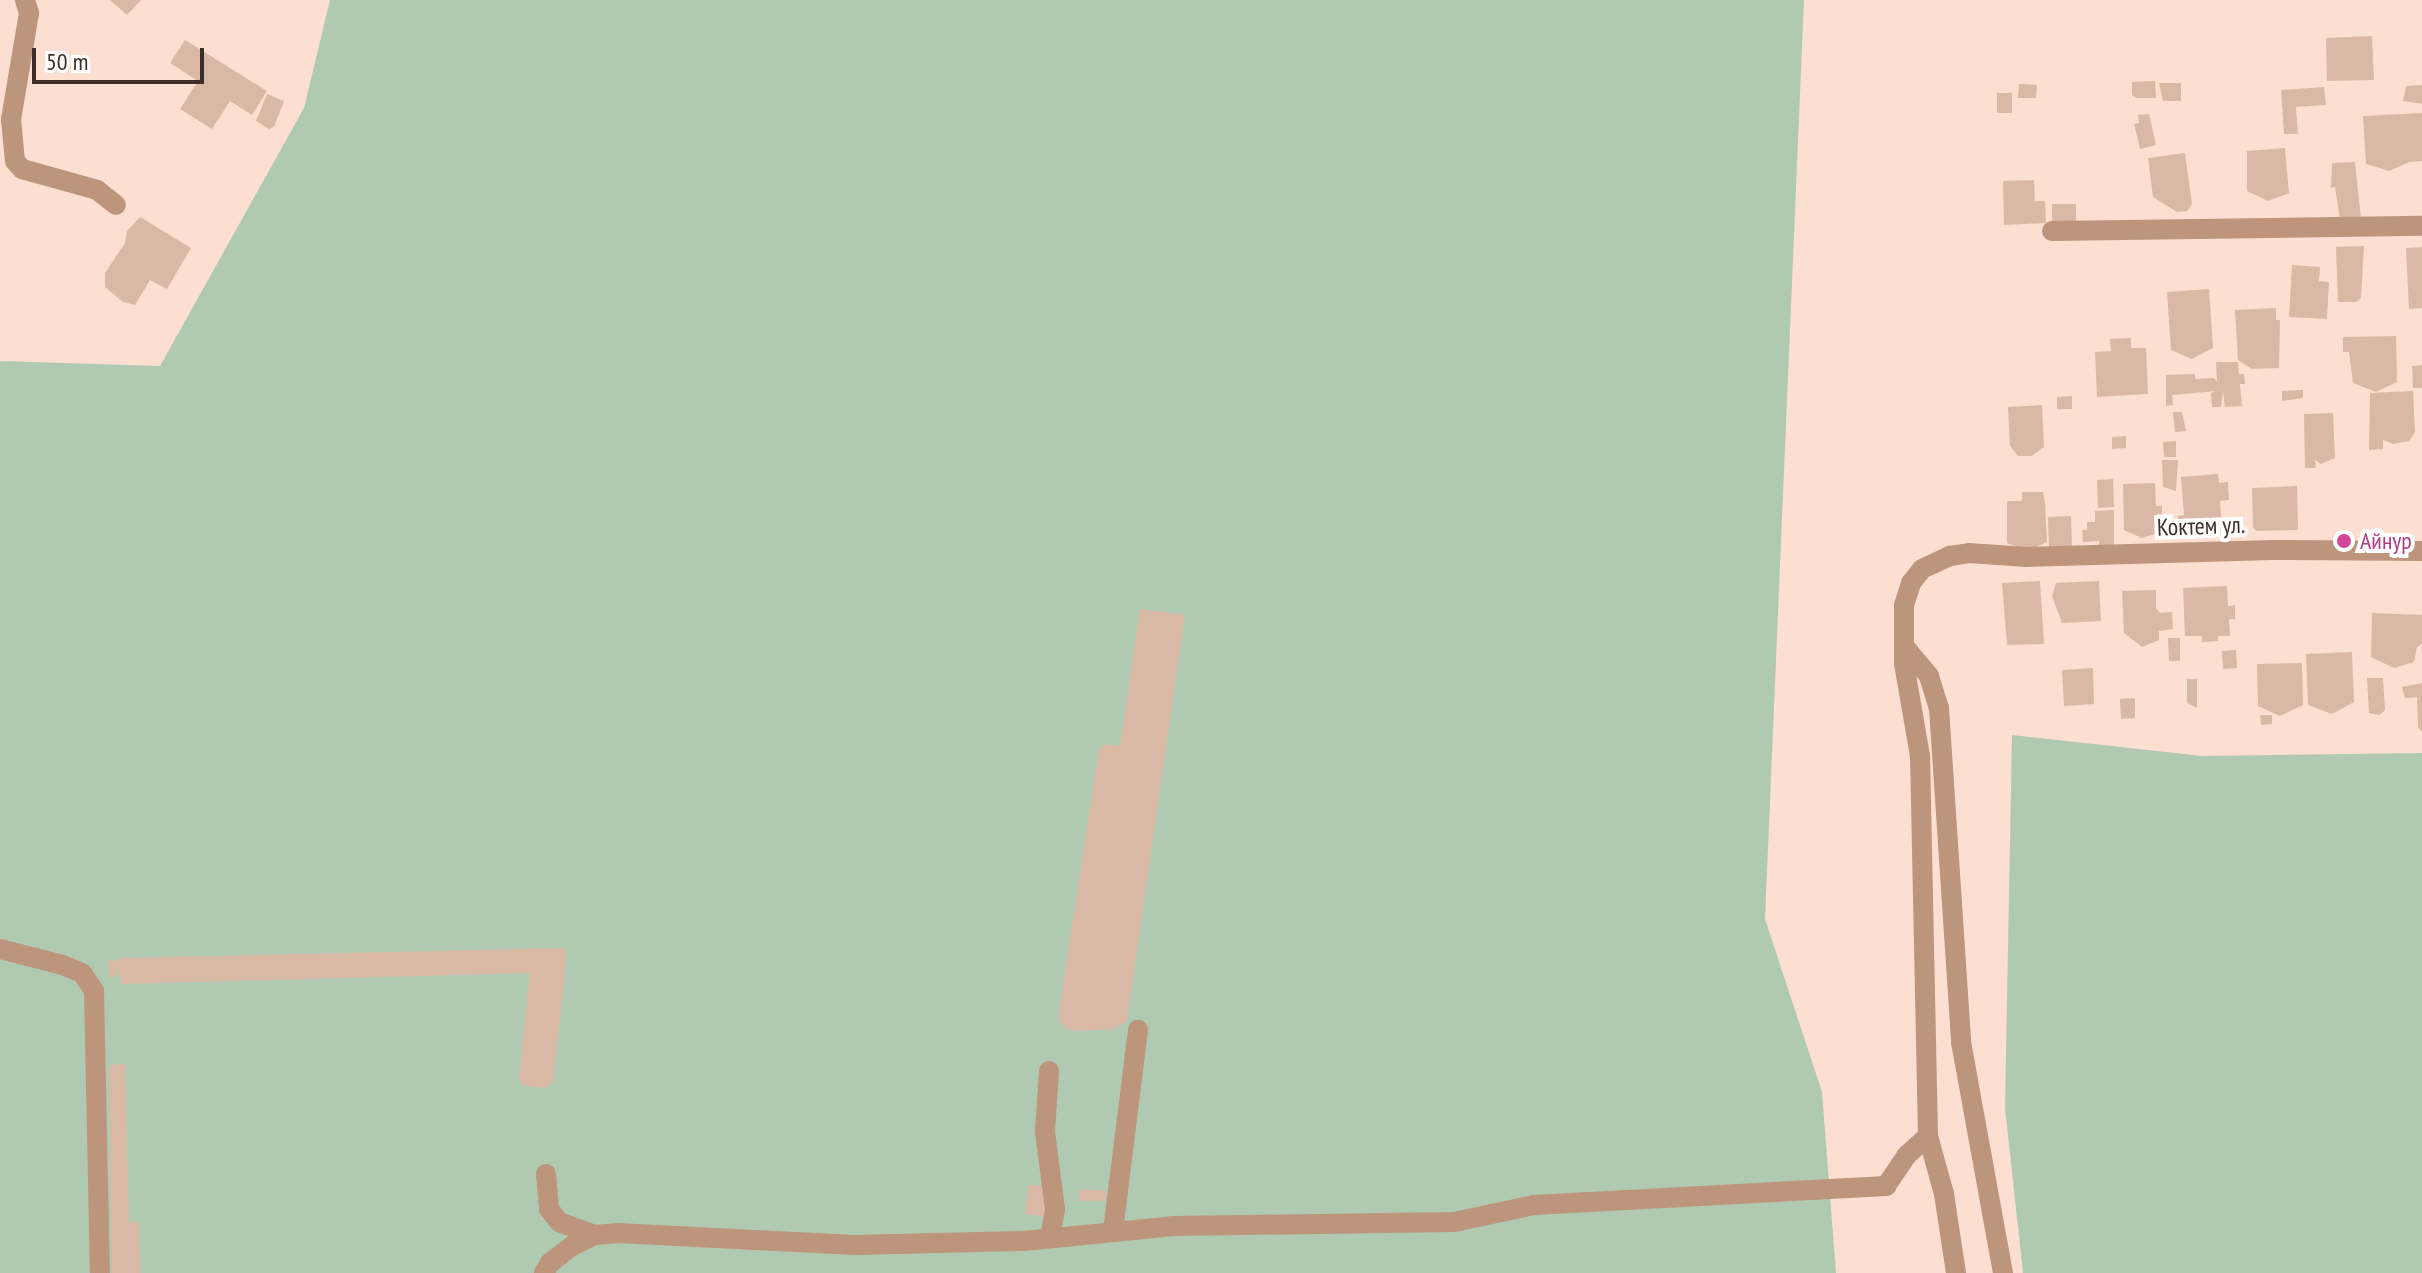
<!DOCTYPE html>
<meta charset="utf-8">
<style>
body{margin:0}
#map{position:relative;width:2422px;height:1273px;overflow:hidden;background:#fcdfd0;font-family:"PT Sans Narrow",sans-serif}
div>[style]{position:absolute}
.green>*{inset:0;background:#b0c9b1}
.building>*{inset:0;background:#dab8a6}
.street>*{height:20px;margin:-10px;padding:0 10px;transform-origin:10px;border-radius:10px;background:#bc957c}
.dots>*{width:22px;height:22px;translate:-50% -50%;box-sizing:border-box;border:4px solid #fff;border-radius:50%}
span{translate:-50% -50%;white-space:nowrap;text-align:center;line-height:1.15;-webkit-text-stroke:8px #fff;paint-order:stroke}
.street-label{font-size:24px;color:#3d2f28}
.hotel-label{font-size:24px;color:#b23c85}
.left{translate:0 -50%;text-align:left}
.scale{position:absolute;left:32px;top:48px;width:172px;height:36px;box-sizing:border-box;border:4px solid #3d2f28;border-top:0;padding-left:10px;font-size:24px;line-height:28px;white-space:nowrap;color:#3d2f28;-webkit-text-stroke:6px #fff;paint-order:stroke}
</style>
<div id="map">
<div class="green">
<div style="clip-path:polygon(330px 0,1804px 0,1765px 919px,1822px 1092px,1836px 1273px,0 1273px,0 361px,160px 366px,304px 108px)"></div>
<div style="clip-path:polygon(2012px 735px,2202px 756px,2422px 753px,2422px 1273px,2023px 1273px,2005px 1108px)"></div>
</div>
<div class="building">
<div style="clip-path:polygon(110px 0,141px 0,127px 15px)"></div>
<div style="clip-path:polygon(2372px 36px,2374px 80px,2327px 81px,2326px 38px)"></div>
<div style="clip-path:polygon(185px 40px,267px 91px,252px 115px,230px 101px,212px 129px,180px 109px,198px 81px,170px 63px)"></div>
<div style="clip-path:polygon(2155px 81px,2156px 98px,2137px 98px,2132px 95px,2132px 82px)"></div>
<div style="clip-path:polygon(2159px 83px,2181px 83px,2181px 101px,2163px 101px)"></div>
<div style="clip-path:polygon(2019px 84px,2037px 85px,2036px 98px,2018px 98px)"></div>
<div style="clip-path:polygon(2422px 85px,2422px 104px,2403px 101px,2406px 86px)"></div>
<div style="clip-path:polygon(2324px 87px,2326px 105px,2296px 107px,2298px 134px,2284px 134px,2281px 90px)"></div>
<div style="clip-path:polygon(1997px 93px,2012px 93px,2012px 113px,1997px 113px)"></div>
<div style="clip-path:polygon(267px 94px,284px 101px,274px 127px,269px 129px,256px 121px)"></div>
<div style="clip-path:polygon(2422px 113px,2422px 161px,2409px 162px,2389px 171px,2366px 164px,2363px 116px)"></div>
<div style="clip-path:polygon(2149px 114px,2156px 145px,2140px 149px,2134px 124px,2139px 123px,2138px 115px)"></div>
<div style="clip-path:polygon(2285px 148px,2289px 193px,2268px 201px,2247px 191px,2247px 151px)"></div>
<div style="clip-path:polygon(2185px 153px,2192px 204px,2187px 211px,2177px 212px,2153px 197px,2148px 158px)"></div>
<div style="clip-path:polygon(2355px 162px,2361px 219px,2340px 220px,2335px 187px,2331px 188px,2332px 163px)"></div>
<div style="clip-path:polygon(2034px 180px,2035px 201px,2045px 201px,2046px 223px,2004px 225px,2003px 181px)"></div>
<div style="clip-path:polygon(2052px 204px,2076px 204px,2076px 222px,2052px 222px)"></div>
<div style="clip-path:polygon(140px 217px,191px 248px,167px 289px,150px 280px,135px 305px,123px 302px,105px 287px,105px 273px,125px 243px,127px 231px)"></div>
<div style="clip-path:polygon(2364px 246px,2361px 298px,2356px 302px,2338px 302px,2336px 247px)"></div>
<div style="clip-path:polygon(2422px 247px,2422px 308px,2409px 309px,2406px 248px)"></div>
<div style="clip-path:polygon(2292px 265px,2320px 267px,2319px 281px,2329px 282px,2327px 319px,2289px 317px)"></div>
<div style="clip-path:polygon(2209px 289px,2213px 348px,2192px 359px,2171px 350px,2167px 292px)"></div>
<div style="clip-path:polygon(2276px 308px,2276px 320px,2280px 320px,2279px 368px,2252px 369px,2238px 360px,2235px 310px)"></div>
<div style="clip-path:polygon(2396px 336px,2397px 382px,2376px 392px,2353px 383px,2349px 352px,2343px 352px,2343px 337px)"></div>
<div style="clip-path:polygon(2131px 338px,2131px 348px,2146px 348px,2148px 394px,2097px 397px,2095px 352px,2111px 351px,2110px 339px)"></div>
<div style="clip-path:polygon(2216px 362px,2238px 362px,2239px 374px,2244px 374px,2245px 384px,2240px 384px,2242px 406px,2225px 407px,2223px 392px,2221px 407px,2212px 407px,2211px 393px,2216px 391px,2172px 395px,2173px 405px,2166px 406px,2166px 375px,2195px 374px,2195px 379px,2214px 378px,2217px 382px)"></div>
<div style="clip-path:polygon(2422px 365px,2422px 388px,2413px 388px,2412px 366px)"></div>
<div style="clip-path:polygon(2303px 390px,2303px 398px,2282px 401px,2282px 391px)"></div>
<div style="clip-path:polygon(2413px 391px,2415px 432px,2409px 441px,2393px 444px,2383px 440px,2383px 449px,2369px 450px,2370px 393px)"></div>
<div style="clip-path:polygon(2072px 396px,2072px 409px,2057px 409px,2057px 397px)"></div>
<div style="clip-path:polygon(2042px 405px,2044px 447px,2032px 456px,2018px 456px,2010px 446px,2008px 407px)"></div>
<div style="clip-path:polygon(2173px 412px,2182px 412px,2186px 431px,2175px 432px)"></div>
<div style="clip-path:polygon(2333px 413px,2335px 458px,2321px 464px,2315px 460px,2316px 468px,2305px 468px,2304px 414px)"></div>
<div style="clip-path:polygon(2126px 436px,2126px 448px,2112px 449px,2112px 437px)"></div>
<div style="clip-path:polygon(2176px 441px,2176px 457px,2164px 457px,2163px 442px)"></div>
<div style="clip-path:polygon(2162px 460px,2178px 460px,2176px 491px,2163px 487px)"></div>
<div style="clip-path:polygon(2218px 474px,2219px 483px,2228px 482px,2229px 500px,2220px 501px,2222px 528px,2203px 537px,2179px 532px,2178px 516px,2184px 515px,2181px 477px)"></div>
<div style="clip-path:polygon(2113px 479px,2114px 507px,2098px 508px,2097px 480px)"></div>
<div style="clip-path:polygon(2155px 483px,2156px 506px,2162px 506px,2162px 514px,2157px 514px,2158px 533px,2142px 538px,2124px 530px,2123px 484px)"></div>
<div style="clip-path:polygon(2297px 486px,2298px 530px,2256px 531px,2253px 527px,2252px 488px)"></div>
<div style="clip-path:polygon(2022px 492px,2043px 492px,2045px 502px,2047px 542px,2027px 551px,2007px 543px,2007px 501px,2022px 501px)"></div>
<div style="clip-path:polygon(2114px 510px,2114px 547px,2099px 548px,2099px 541px,2083px 542px,2082px 530px,2087px 530px,2087px 522px,2095px 522px,2095px 511px)"></div>
<div style="clip-path:polygon(2071px 516px,2072px 549px,2049px 547px,2048px 517px)"></div>
<div style="clip-path:polygon(2040px 581px,2044px 644px,2007px 645px,2002px 583px)"></div>
<div style="clip-path:polygon(2099px 581px,2101px 621px,2062px 623px,2052px 596px,2056px 583px)"></div>
<div style="clip-path:polygon(2227px 586px,2228px 606px,2235px 605px,2235px 619px,2229px 619px,2230px 636px,2218px 636px,2218px 641px,2202px 642px,2202px 636px,2185px 636px,2183px 588px)"></div>
<div style="clip-path:polygon(2156px 590px,2156px 608px,2160px 613px,2172px 612px,2173px 629px,2159px 631px,2159px 640px,2142px 647px,2124px 633px,2122px 591px)"></div>
<div style="clip-path:polygon(1140px 609px,1185px 615px,1127px 1021px,1114px 1029px,1077px 1031px,1066px 1029px,1058px 1017px,1099px 749px,1104px 744px,1120px 746px)"></div>
<div style="clip-path:polygon(2372px 613px,2422px 615px,2422px 644px,2417px 647px,2414px 662px,2394px 668px,2371px 657px)"></div>
<div style="clip-path:polygon(2168px 638px,2180px 638px,2180px 661px,2169px 661px)"></div>
<div style="clip-path:polygon(2236px 650px,2237px 668px,2223px 669px,2222px 651px)"></div>
<div style="clip-path:polygon(2352px 652px,2354px 702px,2332px 714px,2308px 705px,2306px 654px)"></div>
<div style="clip-path:polygon(2302px 663px,2303px 705px,2280px 716px,2258px 706px,2257px 664px)"></div>
<div style="clip-path:polygon(2093px 668px,2094px 704px,2064px 706px,2062px 670px)"></div>
<div style="clip-path:polygon(2367px 678px,2383px 678px,2385px 710px,2380px 715px,2369px 713px)"></div>
<div style="clip-path:polygon(2187px 679px,2197px 679px,2197px 708px,2187px 703px)"></div>
<div style="clip-path:polygon(2422px 683px,2422px 732px,2418px 727px,2417px 697px,2405px 698px,2402px 687px)"></div>
<div style="clip-path:polygon(2135px 698px,2135px 718px,2121px 719px,2120px 699px)"></div>
<div style="clip-path:polygon(2260px 715px,2272px 715px,2272px 724px,2261px 725px)"></div>
<div style="clip-path:polygon(564px 948px,567px 951px,553px 1083px,544px 1088px,521px 1085px,519px 1075px,530px 973px,121px 984px,118px 965px,117px 977px,109px 977px,108px 960px,117px 962px,120px 958px)"></div>
<div style="clip-path:polygon(125px 1064px,129px 1222px,139px 1222px,140px 1273px,112px 1273px,109px 1065px)"></div>
<div style="clip-path:polygon(1028px 1185px,1051px 1187px,1048px 1217px,1025px 1214px)"></div>
<div style="clip-path:polygon(1079px 1190px,1106px 1190px,1106px 1201px,1079px 1201px)"></div>
</div>
<div class="street">
<div style="left:25px;top:0;width:14px;rotate:73deg"></div>
<div style="left:29px;top:13px;width:108px;rotate:99.6deg"></div>
<div style="left:11px;top:119px;width:42px;rotate:84.6deg"></div>
<div style="left:15px;top:161px;width:11px;rotate:49deg"></div>
<div style="left:22px;top:169px;width:78px;rotate:15.6deg"></div>
<div style="left:97px;top:190px;width:24px;rotate:38deg"></div>
<div style="left:2052px;top:231px;width:370px;rotate:-0.8deg"></div>
<div style="left:1904px;top:646px;width:39px;rotate:50deg"></div>
<div style="left:1929px;top:676px;width:34px;rotate:73deg"></div>
<div style="left:1939px;top:708px;width:335px;rotate:86.2deg"></div>
<div style="left:1961px;top:1042px;width:235px;rotate:79.7deg"></div>
<div style="left:0;top:949px;width:65px;rotate:14.3deg"></div>
<div style="left:63px;top:965px;width:21px;rotate:23deg"></div>
<div style="left:82px;top:973px;width:22px;rotate:56deg"></div>
<div style="left:94px;top:991px;width:282px;rotate:88.8deg"></div>
<div style="left:1049px;top:1071px;width:61px;rotate:93.8deg"></div>
<div style="left:1045px;top:1132px;width:78px;rotate:82.6deg"></div>
<div style="left:1055px;top:1209px;width:29px;rotate:100deg"></div>
<div style="left:546px;top:1174px;width:35px;rotate:85deg"></div>
<div style="left:549px;top:1209px;width:16px;rotate:52deg"></div>
<div style="left:559px;top:1222px;width:38px;rotate:20deg"></div>
<div style="left:1113px;top:1231px;width:203px;rotate:-82.9deg"></div>
<div style="left:544px;top:1273px;width:12px;rotate:-59deg"></div>
<div style="left:550px;top:1263px;width:28px;rotate:-38deg"></div>
<div style="left:572px;top:1246px;width:25px;rotate:-26deg"></div>
<div style="left:595px;top:1235px;width:23px;rotate:-5deg"></div>
<div style="left:618px;top:1233px;width:237px;rotate:2.9deg"></div>
<div style="left:855px;top:1245px;width:169px;rotate:-1.4deg"></div>
<div style="left:1024px;top:1241px;width:150px;rotate:-5.7deg"></div>
<div style="left:1173px;top:1226px;width:281px;rotate:-0.8deg"></div>
<div style="left:1454px;top:1222px;width:82px;rotate:-12deg"></div>
<div style="left:1534px;top:1205px;width:353px;rotate:-3.1deg"></div>
<div style="left:1886px;top:1186px;width:37px;rotate:-56deg"></div>
<div style="left:1907px;top:1155px;width:28px;rotate:-42deg"></div>
<div style="left:1956px;top:1273px;width:80px;rotate:-98.6deg"></div>
<div style="left:1944px;top:1194px;width:60px;rotate:-105.4deg"></div>
<div style="left:1928px;top:1136px;width:380px;rotate:-91.2deg"></div>
<div style="left:1920px;top:756px;width:94px;rotate:-99.8deg"></div>
<div style="left:1904px;top:663px;width:58px;rotate:-90deg"></div>
<div style="left:1904px;top:605px;width:23px;rotate:-72deg"></div>
<div style="left:1911px;top:583px;width:18px;rotate:-52deg"></div>
<div style="left:1922px;top:569px;width:31px;rotate:-25deg"></div>
<div style="left:1950px;top:556px;width:19px;rotate:-9deg"></div>
<div style="left:1969px;top:553px;width:57px;rotate:4deg"></div>
<div style="left:2026px;top:557px;width:247px;rotate:-1.6deg"></div>
<div style="left:2273px;top:550px;width:149px;rotate:0.4deg"></div>
</div>
<div class="dots">
<div style="left:2344px;top:541px;background:#d1479c"></div>
</div>
<div class="street-label">
<span style="left:2201px;top:526px;rotate:-2deg">Коктем ул.</span>
</div>
<div class="hotel-label">
<span class="left" style="left:2360px;top:541px">Айнур</span>
</div>
<div class="scale">50 m</div>
</div>
